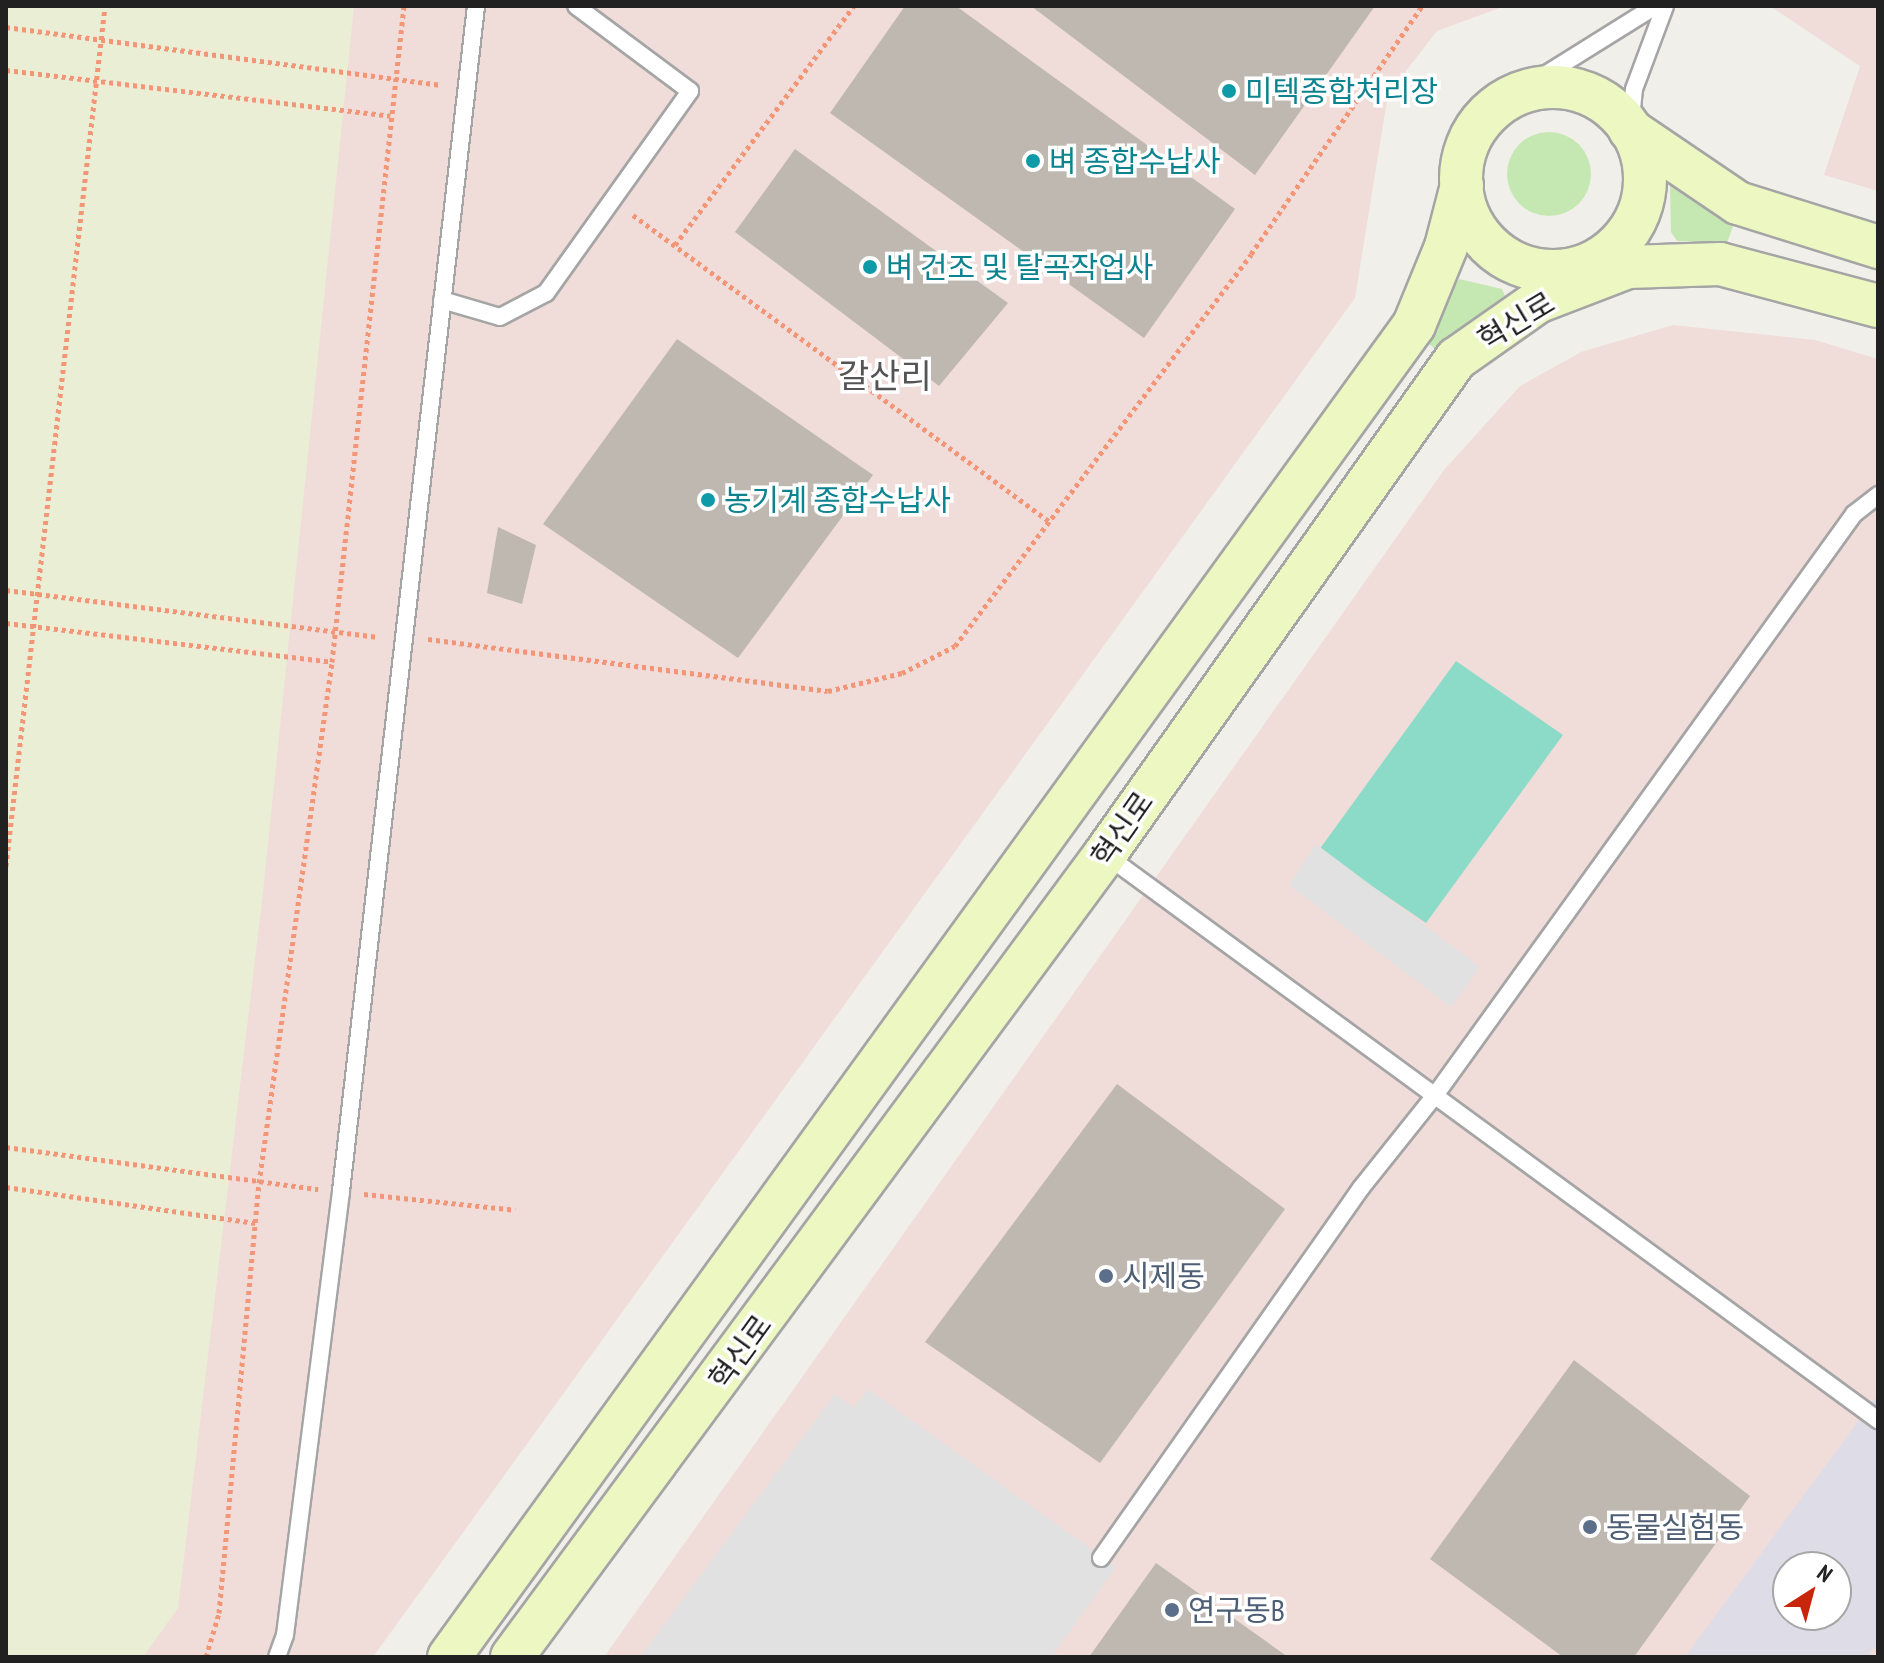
<!DOCTYPE html>
<meta charset="utf-8">
<style>
body{margin:0}
#map{position:relative;width:1884px;height:1663px;overflow:hidden;background:#f1efe9;font-family:"PT Sans Narrow","Noto Sans KR",sans-serif}
div>[style]{position:absolute}
.commercial>*{inset:0;background:#f0ddd9}
.farmland>*{inset:0;background:#e9eed5}
.grass>*{inset:0;background:#c5e8b2}
.round{border-radius:50%}
.pitch>*{inset:0;background:#8bdbc8}
.parking>*{inset:0;background:#e1e1e1}
.plaza>*{inset:0;background:#dedde7}
.building>*{inset:0;background:#beb8b1}
.path>*{height:5px;margin-top:-2.5px;transform-origin:0;background:repeating-linear-gradient(90deg,#f39678 0 4px,transparent 0 8px)}
.roads{filter:drop-shadow(2px 0 #a5a5a5) drop-shadow(-2px 0 #a5a5a5) drop-shadow(0 2px #a5a5a5) drop-shadow(0 -2px #a5a5a5)}
.service>*{height:16px;margin:-8px;padding:0 8px;transform-origin:8px;border-radius:8px;background:#fff}
.secondary>*{height:42px;margin:-21px;padding:0 21px;transform-origin:21px;border-radius:21px;background:#ecf7c1}
.secondary>.ring{margin:-21px;padding:0;box-sizing:content-box;background:none;border:42px solid #ecf7c1;border-radius:50%}
.dots>*{width:22px;height:22px;translate:-50% -50%;box-sizing:border-box;border:4px solid #fff;border-radius:50%}
span{translate:-50% -50%;white-space:nowrap;text-align:center;line-height:1.15;-webkit-text-stroke:7px #fff;paint-order:stroke}
.culture-label{font-size:30px;color:#0d838f}
.left{translate:0 -50%;text-align:left}
.street-label{font-size:30px;color:#212121}
.service-label{font-size:30px;color:#4e5e75}
.quarter-label{font-size:34px;color:#545454}
.frame{position:absolute;inset:0;border:8px solid #212121;pointer-events:none}
.north{position:absolute;left:1772px;top:1551px;width:80px;height:80px;box-sizing:border-box;background:#fff;border:2px solid #a6a6a6;border-radius:50%;rotate:36deg;font-size:22px;font-weight:700;line-height:32px;text-align:center;color:#212121}
.north::after{content:'';display:block;margin:auto;width:28px;height:36px;background:#c8260b;clip-path:polygon(50% 0,100% 100%,50% 72%,0 100%)}
</style>
<div id="map">
<div class="commercial">
<div style="clip-path:polygon(6px 6px,1505px 6px,1437px 31px,1388px 94px,1355px 298px,373px 1657px,6px 1657px)"></div>
<div style="clip-path:polygon(1770px 6px,1878px 6px,1878px 191px,1824px 175px,1860px 66px)"></div>
<div style="clip-path:polygon(evenodd,1673px 325px,1815px 340px,1878px 359px,1878px 1657px,604px 1657px,1444px 470px,1520px 386px,1581px 352px,1673px 325px,1788px 1567px,1836px 1567px,1836px 1615px,1788px 1615px,1788px 1567px)"></div>
</div>
<div class="farmland">
<div style="clip-path:polygon(6px 6px,354px 6px,263px 892px,178px 1608px,143px 1657px,6px 1657px)"></div>
</div>
<div class="grass">
<div class="round" style="left:1507px;top:132px;width:84px;height:84px"></div>
<div style="clip-path:polygon(1670px 185px,1736px 218px,1727px 243px,1677px 241px,1671px 232px)"></div>
<div style="clip-path:polygon(1459px 279px,1502px 289px,1505px 296px,1439px 352px,1424px 340px)"></div>
</div>
<div class="pitch">
<div style="clip-path:polygon(1456px 661px,1563px 735px,1426px 923px,1319px 850px)"></div>
</div>
<div class="parking">
<div style="clip-path:polygon(1316px 844px,1480px 967px,1451px 1007px,1289px 885px)"></div>
<div style="clip-path:polygon(868px 1389px,1116px 1567px,1051px 1657px,640px 1657px,835px 1394px,854px 1408px)"></div>
</div>
<div class="plaza">
<div style="clip-path:polygon(evenodd,1878px 1394px,1878px 1643px,1867px 1657px,1685px 1657px,1878px 1394px,1788px 1567px,1836px 1567px,1836px 1615px,1788px 1615px,1788px 1567px)"></div>
</div>
<div class="building">
<div style="clip-path:polygon(905px 6px,956px 6px,1235px 209px,1144px 338px,830px 113px)"></div>
<div style="clip-path:polygon(1031px 6px,1375px 6px,1255px 175px)"></div>
<div style="clip-path:polygon(795px 149px,1008px 303px,939px 386px,735px 232px)"></div>
<div style="clip-path:polygon(677px 339px,873px 475px,738px 658px,543px 524px)"></div>
<div style="clip-path:polygon(498px 527px,536px 545px,522px 604px,487px 593px)"></div>
<div style="clip-path:polygon(1117px 1084px,1285px 1209px,1100px 1463px,925px 1342px)"></div>
<div style="clip-path:polygon(1574px 1360px,1750px 1496px,1634px 1657px,1563px 1657px,1430px 1559px)"></div>
<div style="clip-path:polygon(1156px 1563px,1288px 1657px,1089px 1657px)"></div>
</div>
<div class="path">
<div style="left:6px;top:27px;width:439px;rotate:7.6deg"></div>
<div style="left:6px;top:70px;width:387px;rotate:6.8deg"></div>
<div style="left:633px;top:215px;width:518px;rotate:36.36deg"></div>
<div style="left:675px;top:245px;width:299px;rotate:-53.2deg"></div>
<div style="left:6px;top:590px;width:375px;rotate:7.2deg"></div>
<div style="left:6px;top:623px;width:328px;rotate:6.8deg"></div>
<div style="left:428px;top:639px;width:403px;rotate:7.4deg"></div>
<div style="left:828px;top:691px;width:76px;rotate:-13.7deg"></div>
<div style="left:902px;top:673px;width:59px;rotate:-27deg"></div>
<div style="left:955px;top:646px;width:491px;rotate:-52.9deg"></div>
<div style="left:1251px;top:254px;width:301px;rotate:-55.4deg"></div>
<div style="left:6px;top:866px;width:866px;rotate:-83.43deg"></div>
<div style="left:6px;top:1147px;width:315px;rotate:7.7deg"></div>
<div style="left:6px;top:1187px;width:252px;rotate:8.2deg"></div>
<div style="left:364px;top:1194px;width:152px;rotate:6deg"></div>
<div style="left:206px;top:1657px;width:46px;rotate:-73.5deg"></div>
<div style="left:219px;top:1613px;width:432px;rotate:-84.7deg"></div>
<div style="left:259px;top:1183px;width:526px;rotate:-82.02deg"></div>
<div style="left:332px;top:662px;width:660px;rotate:-83.74deg"></div>
</div>
<div class="roads">
<div class="service">
<div style="left:1516px;top:93px;width:164px;rotate:-32deg"></div>
<div style="left:1630px;top:129px;width:40px;rotate:-84.3deg"></div>
<div style="left:1634px;top:89px;width:89px;rotate:-69.5deg"></div>
<div style="left:442px;top:300px;width:60px;rotate:16.3deg"></div>
<div style="left:500px;top:317px;width:52px;rotate:-27.6deg"></div>
<div style="left:546px;top:293px;width:248px;rotate:-54.5deg"></div>
<div style="left:690px;top:91px;width:142px;rotate:-143.3deg"></div>
<div style="left:1106px;top:855px;width:957px;rotate:36.2deg"></div>
<div style="left:1101px;top:1558px;width:452px;rotate:-54.9deg"></div>
<div style="left:1361px;top:1188px;width:120px;rotate:-51.4deg"></div>
<div style="left:1436px;top:1094px;width:715px;rotate:-54.22deg"></div>
<div style="left:1854px;top:514px;width:31px;rotate:-38deg"></div>
<div style="left:277px;top:1657px;width:23px;rotate:-70deg"></div>
<div style="left:285px;top:1635px;width:448px;rotate:-82.8deg"></div>
<div style="left:341px;top:1191px;width:1193px;rotate:-83.5deg"></div>
</div>
<div class="secondary">
<div class="ring" style="left:1461px;top:87px;width:142px;height:142px"></div>
<div style="left:1630px;top:130px;width:130px;rotate:34.1deg"></div>
<div style="left:1738px;top:203px;width:147px;rotate:17.4deg"></div>
<div style="left:449px;top:1657px;width:1645px;rotate:-54.08deg"></div>
<div style="left:1414px;top:325px;width:84px;rotate:-67.7deg"></div>
<div style="left:1446px;top:247px;width:64px;rotate:-75.5deg"></div>
<div style="left:512px;top:1657px;width:998px;rotate:-53.55deg"></div>
<div style="left:1105px;top:854px;width:607px;rotate:-54.66deg"></div>
<div style="left:1456px;top:359px;width:99px;rotate:-35.1deg"></div>
<div style="left:1537px;top:302px;width:97px;rotate:-21deg"></div>
<div style="left:1628px;top:267px;width:92px;rotate:-1.9deg"></div>
<div style="left:1720px;top:264px;width:163px;rotate:14.9deg"></div>
</div>
</div>
<div class="dots">
<div style="left:1229px;top:91px;background:#0f9aa8"></div>
<div style="left:1033px;top:161px;background:#0f9aa8"></div>
<div style="left:870px;top:267px;background:#0f9aa8"></div>
<div style="left:708px;top:500px;background:#0f9aa8"></div>
<div style="left:1106px;top:1276px;background:#5c6f8a"></div>
<div style="left:1590px;top:1527px;background:#5c6f8a"></div>
<div style="left:1172px;top:1610px;background:#5c6f8a"></div>
</div>
<div class="culture-label">
<span class="left" style="left:1245px;top:91px">미텍종합처리장</span>
<span class="left" style="left:1049px;top:161px">벼 종합수납사</span>
<span class="left" style="left:886px;top:267px">벼 건조 및 탈곡작업사</span>
<span class="left" style="left:724px;top:500px">농기계 종합수납사</span>
</div>
<div class="street-label">
<span style="left:1516px;top:321px;rotate:-31deg">혁신로</span>
<span style="left:1122px;top:829px;rotate:-55deg">혁신로</span>
<span style="left:740px;top:1352px;rotate:-54deg">혁신로</span>
</div>
<div class="service-label">
<span class="left" style="left:1122px;top:1276px">시제동</span>
<span class="left" style="left:1606px;top:1527px">동물실험동</span>
<span class="left" style="left:1188px;top:1610px">연구동B</span>
</div>
<div class="quarter-label">
<span style="left:885px;top:376px">갈산리</span>
</div>
<div class="frame"></div>
<div class="north">N</div>
</div>
